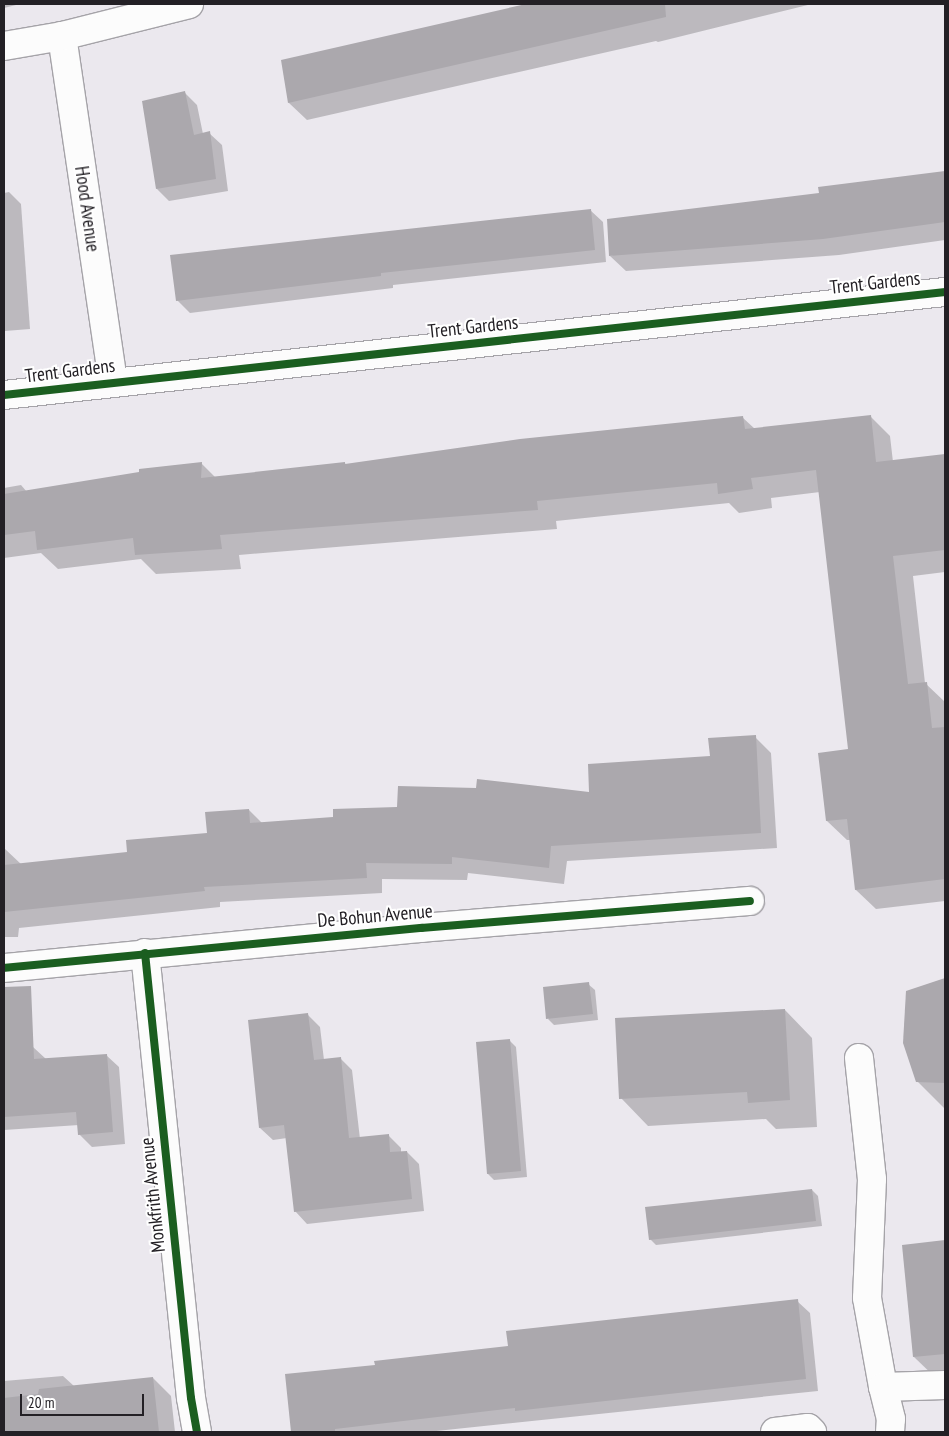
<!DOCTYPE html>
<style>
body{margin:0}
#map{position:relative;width:949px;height:1436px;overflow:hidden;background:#ebe8ee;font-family:"PT Sans Narrow",sans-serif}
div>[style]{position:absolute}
.shadow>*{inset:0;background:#0003}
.building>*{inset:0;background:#aba8ad}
.roads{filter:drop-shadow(1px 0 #a5a3a8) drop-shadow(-1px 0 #a5a3a8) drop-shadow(0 1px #a5a3a8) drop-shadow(0 -1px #a5a3a8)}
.minor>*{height:28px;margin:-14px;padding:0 14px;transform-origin:14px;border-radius:14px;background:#fcfcfc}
.cycleway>*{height:8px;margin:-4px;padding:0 4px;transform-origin:4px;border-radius:4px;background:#1b5e20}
span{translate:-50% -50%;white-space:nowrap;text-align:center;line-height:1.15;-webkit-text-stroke:4px #fff;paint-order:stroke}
.street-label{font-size:19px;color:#232025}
.frame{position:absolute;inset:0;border:5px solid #232025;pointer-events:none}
.scale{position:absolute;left:20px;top:1394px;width:124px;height:22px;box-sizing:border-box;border:2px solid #232025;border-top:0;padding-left:6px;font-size:15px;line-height:18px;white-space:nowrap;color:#232025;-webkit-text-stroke:4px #fff;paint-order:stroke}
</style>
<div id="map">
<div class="shadow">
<div style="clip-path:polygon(4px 4px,20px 4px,4px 8px)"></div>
<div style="clip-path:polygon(531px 4px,812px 4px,658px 42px,656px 41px,307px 120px,289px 103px,282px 61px)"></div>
<div style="clip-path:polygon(185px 93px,197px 105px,203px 134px,209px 133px,222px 145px,228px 191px,169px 201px,157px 189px)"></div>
<div style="clip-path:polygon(945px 172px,945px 240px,839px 255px,626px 271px,610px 256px,820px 194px,820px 189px)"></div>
<div style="clip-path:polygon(9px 192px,21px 204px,30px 329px,5px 331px,4px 193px)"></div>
<div style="clip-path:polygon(590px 210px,603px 222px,606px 262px,393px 285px,393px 288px,190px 313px,177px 300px)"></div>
<div style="clip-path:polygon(870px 416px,890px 436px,893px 462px,945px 455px,945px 572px,913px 576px,925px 683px,945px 702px,945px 901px,876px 909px,856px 890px,851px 840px,847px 840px,827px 821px,850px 750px,820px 492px,771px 498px,772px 508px,739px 513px,729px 503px,556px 521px,557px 529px,239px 555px,241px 569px,156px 574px,141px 559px,58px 569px,41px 553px,4px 558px,4px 488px,21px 485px,27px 492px,201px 463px,216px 478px,345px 463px,346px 465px,742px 417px,755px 429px)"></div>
<div style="clip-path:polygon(755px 737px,771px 753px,777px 848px,567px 861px,564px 884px,468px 873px,467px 880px,382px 879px,382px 893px,220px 902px,220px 907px,19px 928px,18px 937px,4px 937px,4px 848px,22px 865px,128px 853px,208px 834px,249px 810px,262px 823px,334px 818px,399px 808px,591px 793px,711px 757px)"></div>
<div style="clip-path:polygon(945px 979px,945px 1109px,917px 1081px,907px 992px)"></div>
<div style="clip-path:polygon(588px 984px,595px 990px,598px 1020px,554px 1025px,548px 1019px)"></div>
<div style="clip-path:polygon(785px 1010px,812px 1038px,817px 1127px,776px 1129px,766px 1119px,648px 1126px,621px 1098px)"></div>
<div style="clip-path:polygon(308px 1015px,320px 1027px,324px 1060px,340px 1058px,352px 1070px,360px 1139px,388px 1135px,401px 1148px,401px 1152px,407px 1152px,419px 1164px,424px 1211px,307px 1224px,295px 1211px,287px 1138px,273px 1140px,260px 1128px)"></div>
<div style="clip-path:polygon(510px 1041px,516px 1047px,527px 1177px,494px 1180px,488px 1174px)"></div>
<div style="clip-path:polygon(33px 1047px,46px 1059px,106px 1055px,119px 1067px,125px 1144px,92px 1147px,79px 1134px,79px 1125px,4px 1130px,4px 1048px)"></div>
<div style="clip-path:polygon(812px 1190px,818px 1196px,822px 1226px,656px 1245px,650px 1239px)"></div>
<div style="clip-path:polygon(945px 1242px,945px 1381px,939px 1381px,914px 1357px,903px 1246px)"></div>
<div style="clip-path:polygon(797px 1301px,810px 1313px,818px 1391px,427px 1432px,292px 1432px,286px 1375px,376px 1366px,509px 1347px)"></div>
<div style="clip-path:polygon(63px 1376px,74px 1386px,153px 1378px,171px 1396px,175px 1432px,4px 1432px,4px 1381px)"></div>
</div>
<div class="building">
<div style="clip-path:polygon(526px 4px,665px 4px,666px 17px,288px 103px,281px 60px)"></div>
<div style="clip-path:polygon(185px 91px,194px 135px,210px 131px,216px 179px,156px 189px,142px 101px)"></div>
<div style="clip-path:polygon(945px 171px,945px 222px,823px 239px,609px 256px,607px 219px,819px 193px,818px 187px)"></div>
<div style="clip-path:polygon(591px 209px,595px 250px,381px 273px,381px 276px,176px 301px,170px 255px)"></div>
<div style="clip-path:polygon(871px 415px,876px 462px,945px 454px,945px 550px,893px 556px,908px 684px,927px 682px,932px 728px,945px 727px,945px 879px,855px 890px,847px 819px,826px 821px,818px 753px,848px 749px,816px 470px,751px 478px,753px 489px,718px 494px,717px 483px,537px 501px,538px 510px,220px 535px,222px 549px,135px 555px,133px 538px,37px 550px,35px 531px,4px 535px,4px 494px,139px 472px,139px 469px,202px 462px,201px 478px,345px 462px,345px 464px,520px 439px,743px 416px,745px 429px)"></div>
<div style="clip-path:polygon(756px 735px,761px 833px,551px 846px,549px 868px,452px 857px,452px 864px,366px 863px,367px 878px,204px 887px,205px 891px,4px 912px,4px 865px,127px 852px,126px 840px,207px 833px,205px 812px,249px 809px,250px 823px,333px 817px,333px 809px,397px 807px,398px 786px,476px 788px,477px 779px,589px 792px,588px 764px,710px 756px,708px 738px)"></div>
<div style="clip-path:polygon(945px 978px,945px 1083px,916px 1082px,903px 1043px,906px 991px)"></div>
<div style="clip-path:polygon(589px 982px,593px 1014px,546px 1019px,543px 987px)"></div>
<div style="clip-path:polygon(31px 986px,34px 1059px,107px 1054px,113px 1132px,78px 1135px,76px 1112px,4px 1117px,4px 987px)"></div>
<div style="clip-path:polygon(785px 1009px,790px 1100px,748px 1103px,747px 1092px,619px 1099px,615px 1018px)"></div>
<div style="clip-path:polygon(308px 1013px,314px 1060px,341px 1057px,349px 1138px,389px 1134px,390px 1152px,407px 1151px,412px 1199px,294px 1212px,284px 1125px,259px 1128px,248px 1020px)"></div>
<div style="clip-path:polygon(510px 1039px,521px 1171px,487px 1174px,476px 1042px)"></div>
<div style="clip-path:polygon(812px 1189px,816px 1221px,649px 1240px,645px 1207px)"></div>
<div style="clip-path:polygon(945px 1240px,945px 1354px,913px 1357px,902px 1245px)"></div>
<div style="clip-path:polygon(798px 1299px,806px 1379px,515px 1411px,515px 1408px,335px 1429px,335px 1432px,291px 1432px,285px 1374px,375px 1365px,374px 1361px,508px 1346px,506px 1331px)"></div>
<div style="clip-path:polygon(153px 1377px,159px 1432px,4px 1432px,4px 1398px,38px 1394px,39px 1389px)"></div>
</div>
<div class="roads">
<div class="minor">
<div style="left:62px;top:36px;width:350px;rotate:81.6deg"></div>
<div style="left:4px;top:46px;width:59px;rotate:-9.8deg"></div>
<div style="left:62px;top:36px;width:131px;rotate:-14.1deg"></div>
<div style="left:4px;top:395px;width:947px;rotate:-6.25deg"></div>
<div style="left:145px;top:953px;width:447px;rotate:84.1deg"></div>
<div style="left:191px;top:1398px;width:35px;rotate:80deg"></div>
<div style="left:4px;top:968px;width:419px;rotate:-5.5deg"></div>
<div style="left:421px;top:928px;width:330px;rotate:-4.7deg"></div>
<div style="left:859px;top:1058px;width:122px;rotate:83.9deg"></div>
<div style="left:872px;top:1179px;width:119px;rotate:92.4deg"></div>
<div style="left:867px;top:1298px;width:90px;rotate:79.8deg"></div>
<div style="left:775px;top:1432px;width:33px;rotate:-7deg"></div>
<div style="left:808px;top:1428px;width:6px;rotate:45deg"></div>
<div style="left:890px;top:1432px;width:13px;rotate:-86deg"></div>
<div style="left:891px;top:1419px;width:33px;rotate:-104deg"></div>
<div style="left:883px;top:1387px;width:62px;rotate:-1.8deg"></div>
</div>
</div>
<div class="cycleway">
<div style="left:4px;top:395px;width:947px;rotate:-6.25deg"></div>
<div style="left:145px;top:953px;width:447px;rotate:84.1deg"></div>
<div style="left:191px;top:1398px;width:35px;rotate:80deg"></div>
<div style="left:4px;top:968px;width:419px;rotate:-5.5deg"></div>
<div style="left:421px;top:928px;width:330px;rotate:-4.7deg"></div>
</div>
<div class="street-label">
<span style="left:87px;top:209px;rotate:82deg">Hood Avenue</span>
<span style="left:875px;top:283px;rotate:-6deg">Trent Gardens</span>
<span style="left:473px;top:327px;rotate:-6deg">Trent Gardens</span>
<span style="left:70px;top:371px;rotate:-7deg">Trent Gardens</span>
<span style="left:375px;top:916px;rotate:-5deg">De Bohun Avenue</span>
<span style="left:153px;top:1195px;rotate:-96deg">Monkfrith Avenue</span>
</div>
<div class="frame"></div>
<div class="scale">20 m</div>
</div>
